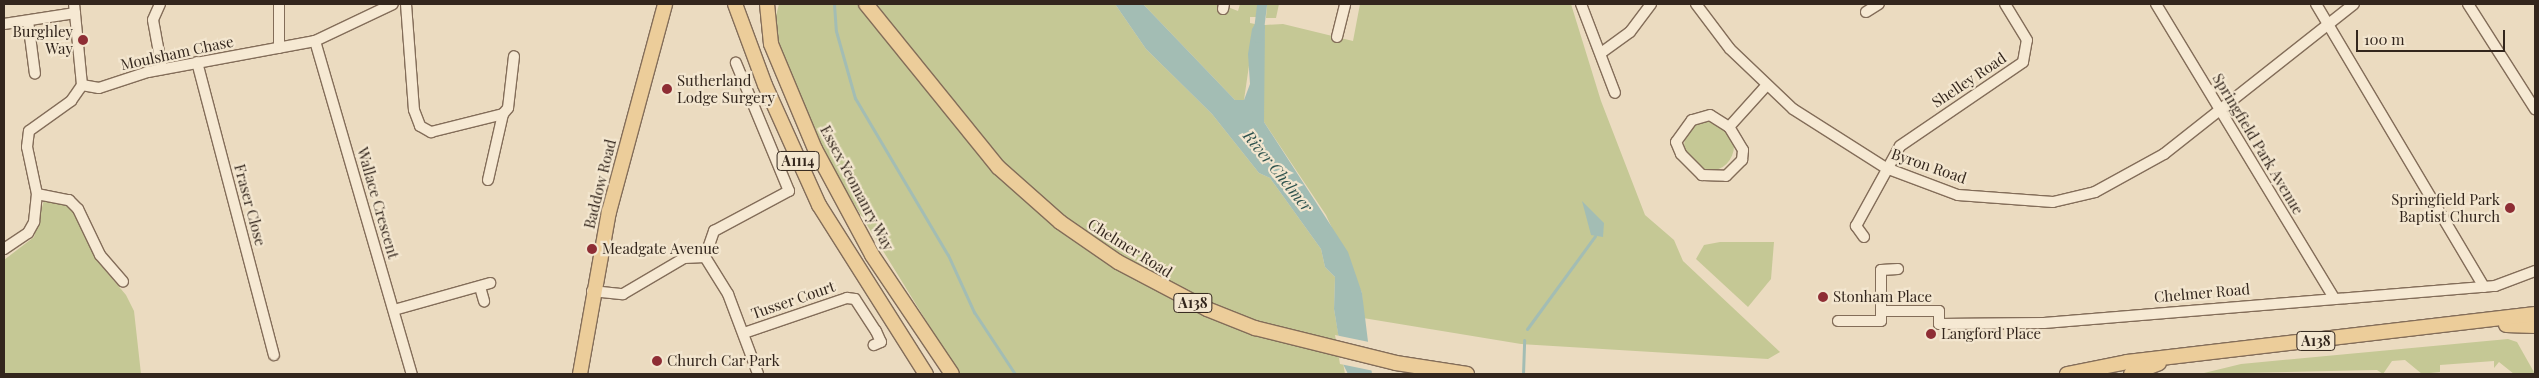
<!DOCTYPE html>
<style>
body{margin:0}
#map{position:relative;width:2539px;height:378px;overflow:hidden;background:#ebdbc0;font-family:"Playfair Display",serif}
div>[style]{position:absolute}
.green>*{inset:0;background:#c5c895}
.round{border-radius:50%}
.water>*{inset:0;background:#a3bdb4}
.pier>*{inset:0;background:#ebdbc0}
.stream>*{height:3px;margin:-1.5px;padding:0 1.5px;transform-origin:1.5px;border-radius:1.5px;background:#a3bdb4}
.canal>*{height:10px;margin:-5px;padding:0 5px;transform-origin:5px;border-radius:5px;background:#a3bdb4}
.roads{filter:drop-shadow(1px 0 #836d59) drop-shadow(-1px 0 #836d59) drop-shadow(0 1px #836d59) drop-shadow(0 -1px #836d59)}
.minor>*{height:10px;margin:-5px;padding:0 5px;transform-origin:5px;border-radius:5px;background:#f6e9d3}
.major>*{height:14px;margin:-7px;padding:0 7px;transform-origin:7px;border-radius:7px;background:#eccd9a}
.dots>*{width:14px;height:14px;translate:-50% -50%;box-sizing:border-box;border:2px solid #f3e6cf;border-radius:50%}
span{translate:-50% -50%;white-space:nowrap;text-align:center;line-height:1.15;-webkit-text-stroke:4.5px #f3e6cf;paint-order:stroke}
.shield-label span{padding:1px 4px;background:#f3e6cf;border:1px solid;border-radius:4px;-webkit-text-stroke-width:0}
.shield-label{font-size:14px;color:#33261d;font-weight:700}
.poi-label{font-size:15px;color:#33261d}
.right{translate:-100% -50%;text-align:right}
.left{translate:0 -50%;text-align:left}
.street-label{font-size:15px;color:#33261d}
.water-label{font-size:16px;color:#2d524d;font-style:italic}
.frame{position:absolute;inset:0;border:5px solid #33261d;pointer-events:none}
.scale{position:absolute;left:2356px;top:30px;width:149px;height:22px;box-sizing:border-box;border:2px solid #33261d;border-top:0;padding-left:6px;font-size:15px;line-height:18px;white-space:nowrap;color:#33261d;-webkit-text-stroke:4px #f3e6cf;paint-order:stroke}
</style>
<div id="map">
<div class="green">
<div style="clip-path:polygon(779px 4px,1115px 4px,1146px 49px,1212px 114px,1259px 173px,1270px 178px,1321px 249px,1325px 267px,1335px 277px,1334px 309px,1345px 374px,959px 374px,835px 173px,781px 55px,775px 20px)"></div>
<div style="clip-path:polygon(1143px 4px,1220px 4px,1238px 11px,1240px 4px,1258px 4px,1256px 17px,1250px 17px,1250px 23px,1255px 24px,1244px 100px,1235px 100px)"></div>
<div style="clip-path:polygon(1267px 4px,1279px 4px,1276px 18px,1266px 18px)"></div>
<div style="clip-path:polygon(1360px 4px,1571px 4px,1601px 101px,1645px 215px,1674px 240px,1683px 261px,1780px 352px,1768px 359px,1521px 344px,1363px 318px,1362px 293px,1326px 215px,1264px 122px,1263px 58px,1265px 25px,1283px 24px,1353px 41px)"></div>
<div class="round" style="left:1684px;top:121px;width:50px;height:50px"></div>
<div style="clip-path:polygon(44px 200px,70px 207px,104px 269px,126px 295px,134px 311px,141px 374px,4px 374px,4px 260px,34px 237px)"></div>
<div style="clip-path:polygon(1720px 242px,1774px 242px,1771px 279px,1748px 307px,1696px 259px,1704px 245px)"></div>
<div style="clip-path:polygon(2508px 339px,2517px 342px,2535px 374px,2514px 374px,2499px 362px,2494px 368px,2494px 361px,2440px 365px,2440px 372px,2422px 374px,2405px 360px,2392px 361px,2383px 374px,2377px 370px,2200px 374px,2241px 364px)"></div>
</div>
<div class="water">
<div style="clip-path:polygon(1115px 4px,1143px 4px,1235px 100px,1244px 100px,1250px 84px,1248px 54px,1252px 29px,1255px 24px,1265px 25px,1264px 122px,1348px 252px,1362px 293px,1372px 374px,1348px 374px,1343px 364px,1334px 309px,1335px 277px,1325px 267px,1321px 249px,1270px 178px,1259px 173px,1212px 114px,1146px 49px)"></div>
<div style="clip-path:polygon(1582px 201px,1604px 223px,1603px 237px,1591px 235px)"></div>
</div>
<div class="pier">
<div style="clip-path:polygon(1335px 335px,1369px 342px,1374px 371px,1340px 364px)"></div>
</div>
<div class="stream">
<div style="left:834px;top:4px;width:27px;rotate:86deg"></div>
<div style="left:836px;top:31px;width:70px;rotate:74.2deg"></div>
<div style="left:855px;top:98px;width:182px;rotate:59.4deg"></div>
<div style="left:948px;top:255px;width:63px;rotate:65.5deg"></div>
<div style="left:974px;top:312px;width:74px;rotate:56.5deg"></div>
<div style="left:1527px;top:329px;width:115px;rotate:-53.8deg"></div>
<div style="left:1523px;top:374px;width:34px;rotate:-88deg"></div>
</div>
<div class="canal">
<div style="left:1258px;top:38px;width:34px;rotate:-83deg"></div>
</div>
<div class="roads">
<div class="minor">
<div style="left:160px;top:4px;width:17px;rotate:114deg"></div>
<div style="left:153px;top:20px;width:50px;rotate:79.6deg"></div>
<div style="left:279px;top:4px;width:44px;rotate:90deg"></div>
<div style="left:406px;top:4px;width:106px;rotate:85.7deg"></div>
<div style="left:414px;top:110px;width:17px;rotate:69deg"></div>
<div style="left:420px;top:126px;width:13px;rotate:29deg"></div>
<div style="left:431px;top:132px;width:74px;rotate:-14deg"></div>
<div style="left:503px;top:114px;width:8px;rotate:-50deg"></div>
<div style="left:508px;top:108px;width:52px;rotate:-83.4deg"></div>
<div style="left:1581px;top:4px;width:95px;rotate:69.1deg"></div>
<div style="left:1696px;top:4px;width:56px;rotate:52.9deg"></div>
<div style="left:1730px;top:49px;width:87px;rotate:43.6deg"></div>
<div style="left:1793px;top:109px;width:110px;rotate:32.4deg"></div>
<div style="left:1886px;top:168px;width:77px;rotate:20.6deg"></div>
<div style="left:1958px;top:195px;width:95px;rotate:4.2deg"></div>
<div style="left:2053px;top:202px;width:43px;rotate:-13.4deg"></div>
<div style="left:2095px;top:192px;width:79px;rotate:-28.8deg"></div>
<div style="left:2164px;top:154px;width:242px;rotate:-38.3deg"></div>
<div style="left:2156px;top:4px;width:345px;rotate:58.8deg"></div>
<div style="left:2316px;top:4px;width:329px;rotate:59.3deg"></div>
<div style="left:2468px;top:4px;width:125px;rotate:57.5deg"></div>
<div style="left:1223px;top:9px;width:5px;rotate:-79deg"></div>
<div style="left:1866px;top:12px;width:15px;rotate:-32deg"></div>
<div style="left:28px;top:21px;width:53px;rotate:82.5deg"></div>
<div style="left:4px;top:24px;width:72px;rotate:-8.8deg"></div>
<div style="left:1337px;top:37px;width:34px;rotate:-76deg"></div>
<div style="left:315px;top:41px;width:347px;rotate:73.8deg"></div>
<div style="left:1601px;top:53px;width:36px;rotate:-36deg"></div>
<div style="left:1630px;top:32px;width:35px;rotate:-53deg"></div>
<div style="left:197px;top:62px;width:303px;rotate:75.3deg"></div>
<div style="left:82px;top:85px;width:17px;rotate:10deg"></div>
<div style="left:99px;top:88px;width:52px;rotate:-18.1deg"></div>
<div style="left:148px;top:72px;width:170px;rotate:-10.5deg"></div>
<div style="left:315px;top:41px;width:86px;rotate:-25.4deg"></div>
<div style="left:1729px;top:127px;width:22px;rotate:-148deg"></div>
<div style="left:1710px;top:115px;width:19px;rotate:164deg"></div>
<div style="left:1692px;top:120px;width:27px;rotate:126deg"></div>
<div style="left:1676px;top:142px;width:13px;rotate:67deg"></div>
<div style="left:1681px;top:154px;width:30px;rotate:45deg"></div>
<div style="left:1702px;top:175px;width:24px;rotate:2deg"></div>
<div style="left:1726px;top:176px;width:23px;rotate:-45deg"></div>
<div style="left:1742px;top:160px;width:10px;rotate:-84deg"></div>
<div style="left:1743px;top:150px;width:27px;rotate:-121deg"></div>
<div style="left:1729px;top:127px;width:55px;rotate:-47.9deg"></div>
<div style="left:488px;top:180px;width:68px;rotate:-77.2deg"></div>
<div style="left:37px;top:194px;width:33px;rotate:11deg"></div>
<div style="left:69px;top:200px;width:13px;rotate:45deg"></div>
<div style="left:78px;top:209px;width:51px;rotate:64.4deg"></div>
<div style="left:100px;top:255px;width:35px;rotate:49deg"></div>
<div style="left:1864px;top:237px;width:14px;rotate:-126deg"></div>
<div style="left:1856px;top:226px;width:91px;rotate:-61.2deg"></div>
<div style="left:1900px;top:146px;width:149px;rotate:-34.3deg"></div>
<div style="left:2023px;top:62px;width:22px;rotate:-80deg"></div>
<div style="left:2027px;top:40px;width:42px;rotate:-121.4deg"></div>
<div style="left:4px;top:249px;width:29px;rotate:-34deg"></div>
<div style="left:28px;top:233px;width:13px;rotate:-61deg"></div>
<div style="left:34px;top:222px;width:28px;rotate:-84deg"></div>
<div style="left:37px;top:194px;width:48px;rotate:-102deg"></div>
<div style="left:27px;top:147px;width:16px;rotate:-83deg"></div>
<div style="left:29px;top:131px;width:52px;rotate:-35.5deg"></div>
<div style="left:71px;top:101px;width:19px;rotate:-55deg"></div>
<div style="left:82px;top:85px;width:81px;rotate:-95.6deg"></div>
<div style="left:705px;top:257px;width:28px;rotate:-71deg"></div>
<div style="left:714px;top:231px;width:85px;rotate:-28.1deg"></div>
<div style="left:789px;top:191px;width:139px;rotate:-112.5deg"></div>
<div style="left:1898px;top:269px;width:17px;rotate:177deg"></div>
<div style="left:1881px;top:270px;width:41px;rotate:90deg"></div>
<div style="left:1881px;top:311px;width:58px"></div>
<div style="left:1939px;top:311px;width:13px;rotate:90deg"></div>
<div style="left:1939px;top:324px;width:105px;rotate:-0.5deg"></div>
<div style="left:2044px;top:323px;width:453px;rotate:-4.7deg"></div>
<div style="left:2495px;top:286px;width:43px;rotate:-20.6deg"></div>
<div style="left:480px;top:287px;width:15px;rotate:74deg"></div>
<div style="left:592px;top:291px;width:31px;rotate:6deg"></div>
<div style="left:623px;top:294px;width:71px;rotate:-30.5deg"></div>
<div style="left:684px;top:258px;width:21px;rotate:-3deg"></div>
<div style="left:705px;top:257px;width:44px;rotate:58.1deg"></div>
<div style="left:728px;top:294px;width:85px;rotate:69.4deg"></div>
<div style="left:394px;top:310px;width:100px;rotate:-15.7deg"></div>
<div style="left:1838px;top:321px;width:43px"></div>
<div style="left:1881px;top:321px;width:10px;rotate:-90deg"></div>
<div style="left:744px;top:333px;width:109px;rotate:-18.8deg"></div>
<div style="left:847px;top:298px;width:8px;rotate:7deg"></div>
<div style="left:855px;top:299px;width:38px;rotate:57deg"></div>
<div style="left:876px;top:331px;width:12px;rotate:66deg"></div>
<div style="left:881px;top:342px;width:8px;rotate:157deg"></div>
</div>
<div class="major">
<div style="left:735px;top:4px;width:86px;rotate:69.7deg"></div>
<div style="left:765px;top:85px;width:132px;rotate:65.8deg"></div>
<div style="left:819px;top:205px;width:200px;rotate:57.7deg"></div>
<div style="left:767px;top:4px;width:40px;rotate:84.3deg"></div>
<div style="left:771px;top:44px;width:114px;rotate:67.3deg"></div>
<div style="left:815px;top:149px;width:120px;rotate:61.7deg"></div>
<div style="left:872px;top:255px;width:143px;rotate:56.1deg"></div>
<div style="left:866px;top:4px;width:210px;rotate:51deg"></div>
<div style="left:998px;top:167px;width:83px;rotate:41.6deg"></div>
<div style="left:1060px;top:222px;width:70px;rotate:34.6deg"></div>
<div style="left:1118px;top:262px;width:101px;rotate:27.8deg"></div>
<div style="left:1207px;top:309px;width:52px;rotate:21.6deg"></div>
<div style="left:1255px;top:328px;width:145px;rotate:13.9deg"></div>
<div style="left:1396px;top:363px;width:72px;rotate:8.8deg"></div>
<div style="left:2506px;top:325px;width:29px;rotate:2deg"></div>
<div style="left:580px;top:374px;width:165px;rotate:-79.9deg"></div>
<div style="left:609px;top:212px;width:215px;rotate:-74.9deg"></div>
<div style="left:2067px;top:374px;width:61px;rotate:-11.3deg"></div>
<div style="left:2127px;top:362px;width:411px;rotate:-6.7deg"></div>
<div style="left:2131px;top:374px;width:30px;rotate:-21deg"></div>
</div>
</div>
<div class="dots">
<div style="left:83px;top:40px;background:#8e2d34"></div>
<div style="left:667px;top:89px;background:#8e2d34"></div>
<div style="left:2510px;top:208px;background:#8e2d34"></div>
<div style="left:592px;top:249px;background:#8e2d34"></div>
<div style="left:1823px;top:297px;background:#8e2d34"></div>
<div style="left:1931px;top:334px;background:#8e2d34"></div>
<div style="left:657px;top:361px;background:#8e2d34"></div>
</div>
<div class="shield-label">
<span style="left:798px;top:161px">A1114</span>
<span style="left:1193px;top:303px">A138</span>
<span style="left:2316px;top:341px">A138</span>
</div>
<div class="poi-label">
<span class="right" style="left:73px;top:40px">Burghley<br>Way</span>
<span class="left" style="left:677px;top:89px">Sutherland<br>Lodge Surgery</span>
<span class="right" style="left:2500px;top:208px">Springfield Park<br>Baptist Church</span>
<span class="left" style="left:602px;top:249px">Meadgate Avenue</span>
<span class="left" style="left:1833px;top:297px">Stonham Place</span>
<span class="left" style="left:1941px;top:334px">Langford Place</span>
<span class="left" style="left:667px;top:361px">Church Car Park</span>
</div>
<div class="street-label">
<span style="left:177px;top:53px;rotate:-12deg">Moulsham Chase</span>
<span style="left:1969px;top:80px;rotate:-34deg">Shelley Road</span>
<span style="left:2258px;top:144px;rotate:59deg">Springfield Park Avenue</span>
<span style="left:1929px;top:166px;rotate:19deg">Byron Road</span>
<span style="left:600px;top:184px;rotate:-76deg">Baddow Road</span>
<span style="left:857px;top:188px;rotate:62deg">Essex Yeomanry Way</span>
<span style="left:378px;top:203px;rotate:74deg">Wallace Crescent</span>
<span style="left:250px;top:205px;rotate:75deg">Fraser Close</span>
<span style="left:1130px;top:248px;rotate:32deg">Chelmer Road</span>
<span style="left:2202px;top:293px;rotate:-5deg">Chelmer Road</span>
<span style="left:793px;top:300px;rotate:-19deg">Tusser Court</span>
</div>
<div class="water-label">
<span style="left:1278px;top:171px;rotate:51deg">River Chelmer</span>
</div>
<div class="frame"></div>
<div class="scale">100 m</div>
</div>
